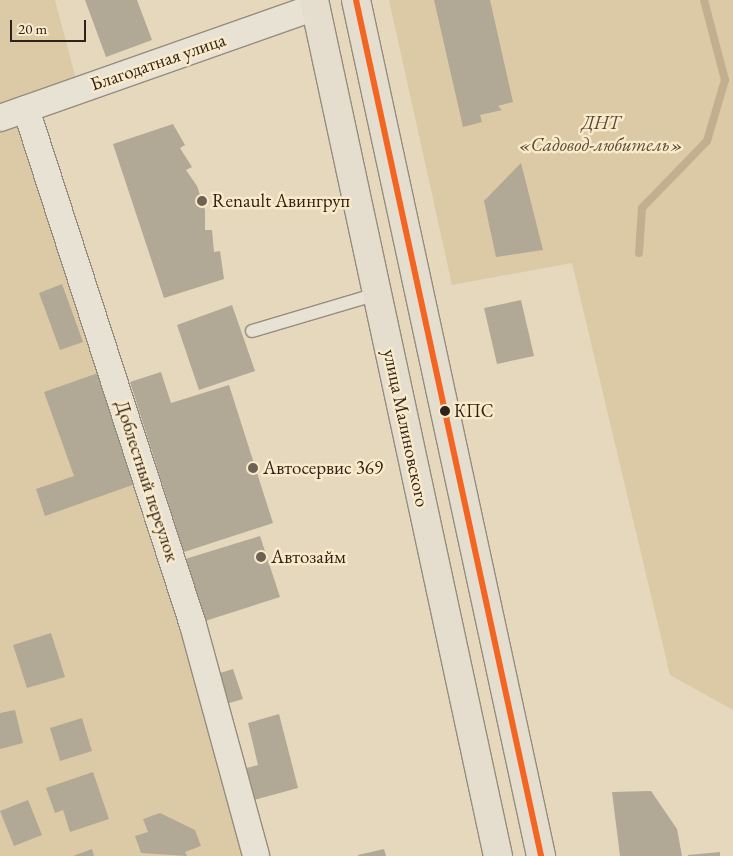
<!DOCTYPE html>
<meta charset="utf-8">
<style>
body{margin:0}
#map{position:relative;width:733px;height:856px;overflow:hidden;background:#e5d8bd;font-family:"EB Garamond",serif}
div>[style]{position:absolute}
.green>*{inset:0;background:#dccaa6}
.stream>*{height:8px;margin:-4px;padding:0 4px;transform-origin:4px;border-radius:4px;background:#c1af8f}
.building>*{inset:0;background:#b1a896}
.roads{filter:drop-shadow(1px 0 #968d7e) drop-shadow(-1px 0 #968d7e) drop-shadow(0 1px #968d7e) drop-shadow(0 -1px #968d7e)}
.lane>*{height:12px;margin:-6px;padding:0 6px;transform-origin:6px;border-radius:6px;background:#e8e2d5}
.street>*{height:26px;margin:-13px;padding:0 13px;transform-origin:13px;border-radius:13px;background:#e8e2d5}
.highway>*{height:28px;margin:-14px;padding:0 14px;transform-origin:14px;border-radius:14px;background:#e5ddcd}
.bus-1>*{height:6px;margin:-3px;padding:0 3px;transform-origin:3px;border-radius:3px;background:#f26522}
.dots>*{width:14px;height:14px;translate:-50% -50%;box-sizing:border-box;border:2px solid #f9eac9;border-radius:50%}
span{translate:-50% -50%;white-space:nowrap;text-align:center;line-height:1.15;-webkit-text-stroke:5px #f9eac9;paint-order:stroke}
.bus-label{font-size:18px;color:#2e221b}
.left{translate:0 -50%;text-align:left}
.street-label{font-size:19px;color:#2e221b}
.park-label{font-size:19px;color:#584939;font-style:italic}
.poi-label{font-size:19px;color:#2e221b}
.scale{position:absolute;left:10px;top:20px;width:76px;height:22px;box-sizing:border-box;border:2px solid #2e221b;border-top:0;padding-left:6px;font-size:15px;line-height:18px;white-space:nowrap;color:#2e221b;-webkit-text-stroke:4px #f9eac9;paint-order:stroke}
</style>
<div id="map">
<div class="green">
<div style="clip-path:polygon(0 0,55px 0,77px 83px,14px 104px,150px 518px,243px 856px,0 856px)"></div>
<div style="clip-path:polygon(389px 0,733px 0,733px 710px,670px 675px,572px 263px,452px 285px)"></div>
</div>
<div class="stream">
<div style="left:639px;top:253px;width:45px;rotate:-86.2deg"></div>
<div style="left:642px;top:208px;width:93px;rotate:-45.9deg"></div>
<div style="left:707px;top:141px;width:64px;rotate:-73.6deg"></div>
<div style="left:725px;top:80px;width:83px;rotate:-104.7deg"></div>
</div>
<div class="building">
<div style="clip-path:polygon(85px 0,137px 0,152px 40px,106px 57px)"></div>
<div style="clip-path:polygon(434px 0,490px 0,513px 102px,498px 106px,502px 110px,480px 115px,482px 122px,463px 127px)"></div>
<div style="clip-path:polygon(173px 124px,185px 145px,180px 148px,192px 167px,186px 170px,197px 186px,205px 210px,205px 230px,212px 230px,214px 252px,220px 251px,224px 279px,164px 298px,113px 144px)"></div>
<div style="clip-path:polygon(521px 163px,543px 250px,496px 257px,484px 201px)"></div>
<div style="clip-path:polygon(62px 284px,83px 342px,60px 350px,39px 293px)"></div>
<div style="clip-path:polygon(521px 300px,534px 356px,497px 364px,484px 308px)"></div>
<div style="clip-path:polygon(232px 305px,255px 371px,199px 390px,177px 325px)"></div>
<div style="clip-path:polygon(161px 372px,171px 403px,229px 385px,273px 523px,184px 552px,130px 382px)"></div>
<div style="clip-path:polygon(98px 373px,138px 483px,45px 516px,36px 489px,74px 476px,44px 392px)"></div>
<div style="clip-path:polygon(260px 536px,280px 597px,202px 622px,182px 560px)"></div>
<div style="clip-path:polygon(51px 633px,65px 677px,27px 688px,13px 645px)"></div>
<div style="clip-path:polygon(233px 669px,243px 699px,226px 704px,217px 674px)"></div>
<div style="clip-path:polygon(15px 710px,23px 743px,0 749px,0 713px)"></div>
<div style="clip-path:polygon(279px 714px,298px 788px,247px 802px,239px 770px,258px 765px,248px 723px)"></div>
<div style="clip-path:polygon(82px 718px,92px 751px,60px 761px,50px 728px)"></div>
<div style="clip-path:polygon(93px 772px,109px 819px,70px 832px,63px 810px,55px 813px,46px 788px)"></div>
<div style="clip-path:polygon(651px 791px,677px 829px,682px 856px,620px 856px,612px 792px)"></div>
<div style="clip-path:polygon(28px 800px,42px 835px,14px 846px,0 811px)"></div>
<div style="clip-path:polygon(160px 813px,195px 830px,201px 846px,185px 852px,187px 856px,141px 853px,135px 836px,148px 832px,143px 819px)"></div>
<div style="clip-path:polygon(92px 849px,94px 856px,73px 856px)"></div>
<div style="clip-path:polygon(384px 849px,386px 856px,358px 856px,358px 855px)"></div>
<div style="clip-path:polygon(720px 852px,720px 856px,688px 856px,688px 855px)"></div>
</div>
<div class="roads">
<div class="lane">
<div style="left:252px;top:331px;width:130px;rotate:-16.5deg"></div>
</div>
<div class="street">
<div style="left:26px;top:109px;width:542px;rotate:72.07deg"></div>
<div style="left:193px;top:625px;width:239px;rotate:74.7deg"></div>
<div style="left:0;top:118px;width:335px;rotate:-19.4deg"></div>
</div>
<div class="highway">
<div style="left:314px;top:0;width:876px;rotate:77.87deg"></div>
<div style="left:356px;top:0;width:876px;rotate:77.8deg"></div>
</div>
</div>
<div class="bus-1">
<div style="left:356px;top:0;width:876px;rotate:77.8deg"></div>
</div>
<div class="dots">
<div style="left:202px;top:201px;background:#6e6254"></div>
<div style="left:445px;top:411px;background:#2e221b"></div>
<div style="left:253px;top:468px;background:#6e6254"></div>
<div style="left:261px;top:557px;background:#6e6254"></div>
</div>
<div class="bus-label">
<span class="left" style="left:454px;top:411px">КПС</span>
</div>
<div class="street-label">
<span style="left:158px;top:62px;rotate:-19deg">Благодатная улица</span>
<span style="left:406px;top:428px;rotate:78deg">улица Малиновского</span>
<span style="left:147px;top:481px;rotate:72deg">Доблестный переулок</span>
</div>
<div class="park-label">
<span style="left:601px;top:134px">ДНТ<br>«Садовод-любитель»</span>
</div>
<div class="poi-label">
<span class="left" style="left:212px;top:201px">Renault Авингруп</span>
<span class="left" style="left:263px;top:468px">Автосервис 369</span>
<span class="left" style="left:271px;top:557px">Автозайм</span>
</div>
<div class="scale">20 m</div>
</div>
